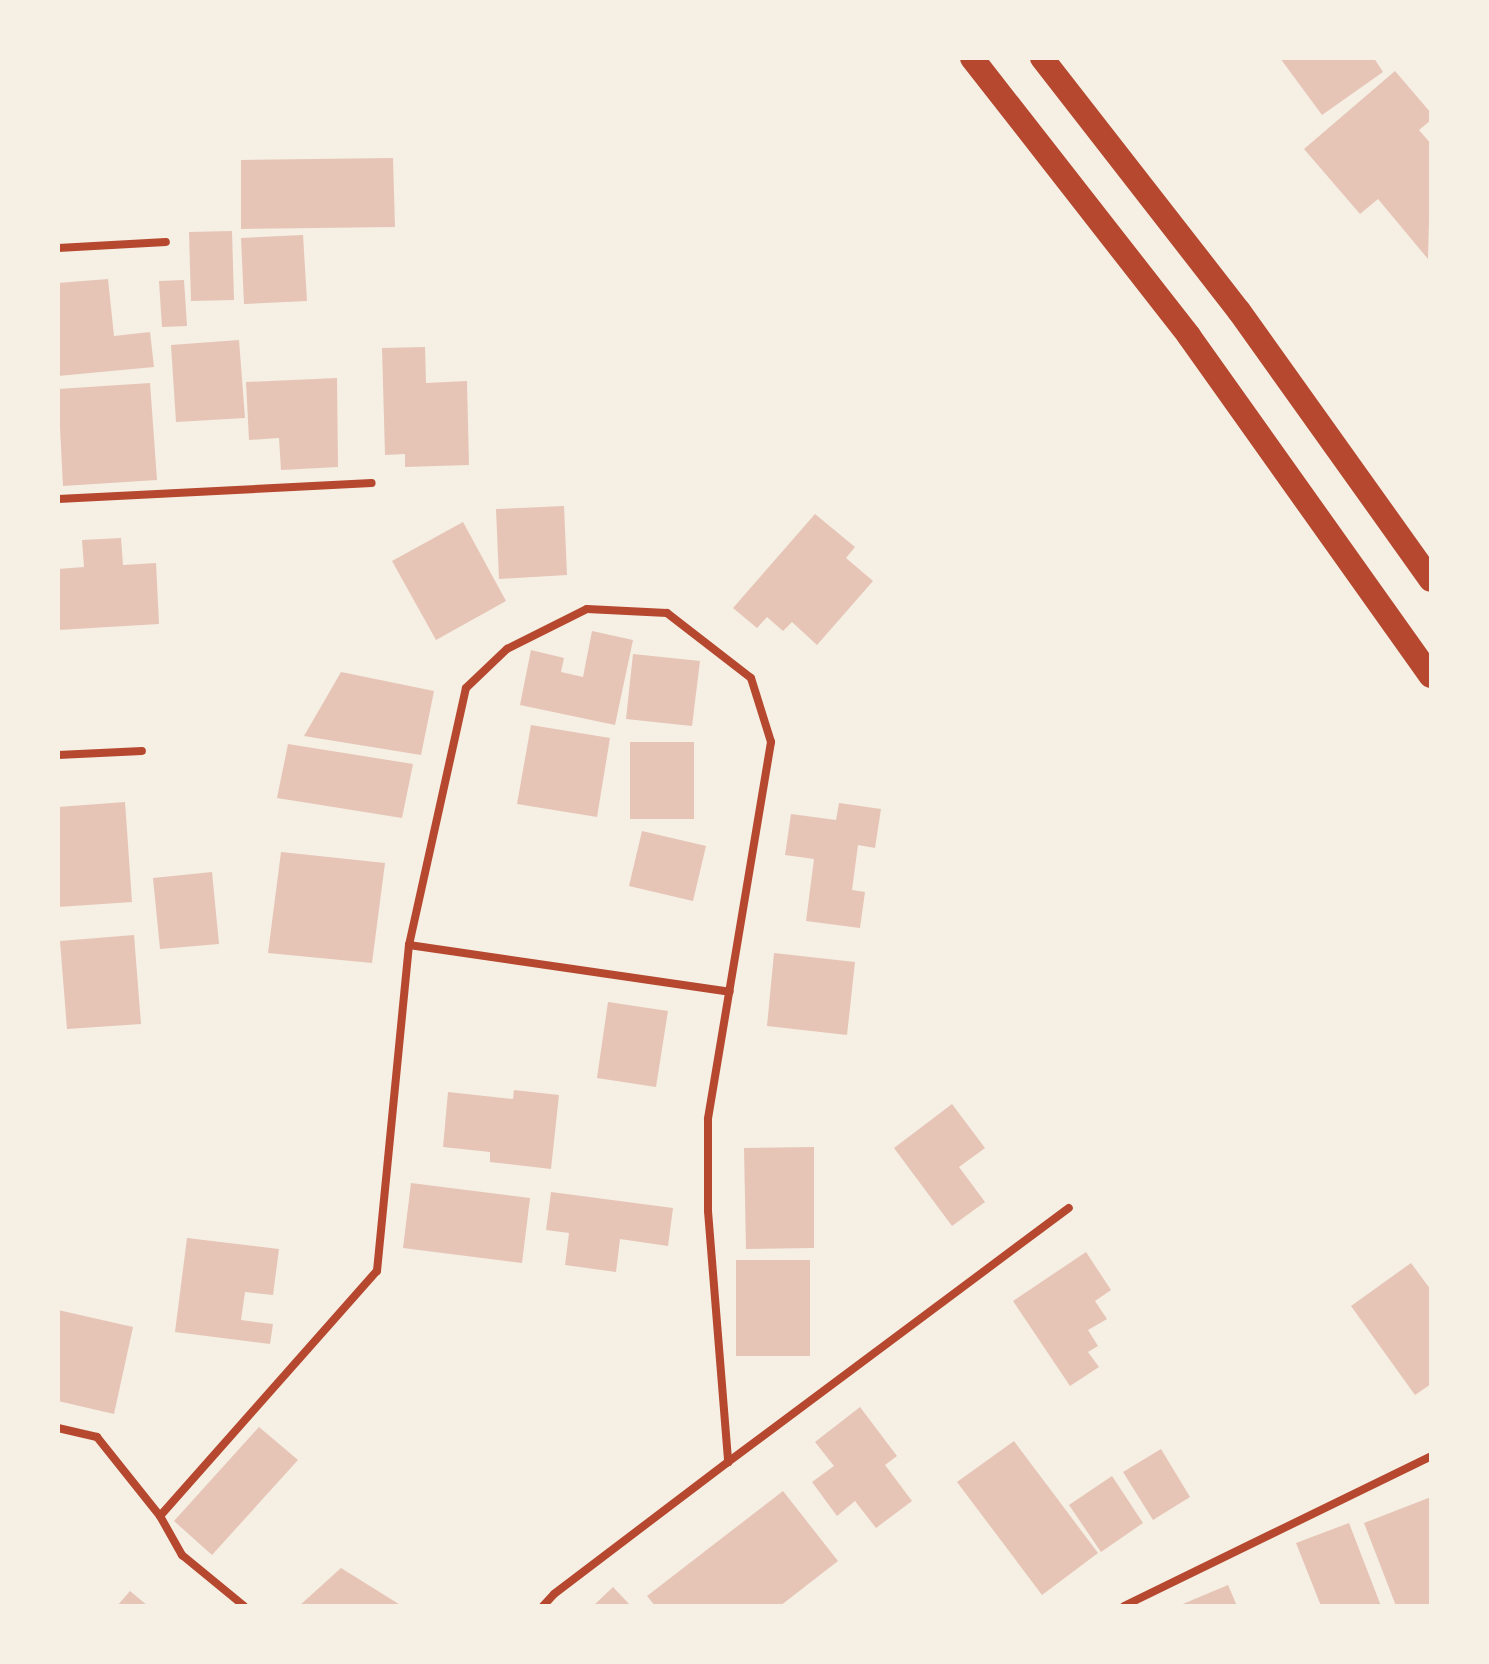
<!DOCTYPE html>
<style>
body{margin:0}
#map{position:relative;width:1489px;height:1664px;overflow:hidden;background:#f6efe4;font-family:"Sofia Sans Condensed",sans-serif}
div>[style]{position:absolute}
.building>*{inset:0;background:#e6c5b7}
.minor>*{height:8px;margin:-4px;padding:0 4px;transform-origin:4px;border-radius:4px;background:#b5482f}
.motorway>*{height:24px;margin:-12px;padding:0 12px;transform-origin:12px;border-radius:12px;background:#b5482f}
span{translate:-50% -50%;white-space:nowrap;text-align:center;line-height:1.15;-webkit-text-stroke:7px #f6efe4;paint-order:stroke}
.frame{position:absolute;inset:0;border:60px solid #f6efe4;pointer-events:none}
</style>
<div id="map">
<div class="building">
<div style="clip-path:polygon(1280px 58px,1374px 58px,1383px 72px,1322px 115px)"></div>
<div style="clip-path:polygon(1395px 71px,1431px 113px,1431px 120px,1419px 130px,1431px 144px,1428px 259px,1378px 199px,1360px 214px,1304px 149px)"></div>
<div style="clip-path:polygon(393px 158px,395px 227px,241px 229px,241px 160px)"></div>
<div style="clip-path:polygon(232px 231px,234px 300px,191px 301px,189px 232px)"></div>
<div style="clip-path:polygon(303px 235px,307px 301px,244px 304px,241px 238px)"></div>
<div style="clip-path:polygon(108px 279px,114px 336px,150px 332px,154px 367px,58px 376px,58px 283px)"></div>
<div style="clip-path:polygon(184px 280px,187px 326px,162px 327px,159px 281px)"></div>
<div style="clip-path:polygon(239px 340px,245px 418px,176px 422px,171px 345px)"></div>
<div style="clip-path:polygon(425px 347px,426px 383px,467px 381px,469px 465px,405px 467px,405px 454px,385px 455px,382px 348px)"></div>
<div style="clip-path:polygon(337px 378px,338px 467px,281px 470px,279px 438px,249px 440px,246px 382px)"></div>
<div style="clip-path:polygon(150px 383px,157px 480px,63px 486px,58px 389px)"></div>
<div style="clip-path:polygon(564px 506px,567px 575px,499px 579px,496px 509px)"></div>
<div style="clip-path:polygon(815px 514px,855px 547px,846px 558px,873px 581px,817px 645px,792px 622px,783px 631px,767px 617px,757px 628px,733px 608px)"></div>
<div style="clip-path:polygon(463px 522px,506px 601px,436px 640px,392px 561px)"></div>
<div style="clip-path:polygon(121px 538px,123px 565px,156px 563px,159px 624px,58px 630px,58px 569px,84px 567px,82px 540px)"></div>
<div style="clip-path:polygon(592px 631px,633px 640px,615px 725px,520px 705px,531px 650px,564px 658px,561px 672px,583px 677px)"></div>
<div style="clip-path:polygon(633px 654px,700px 661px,692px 726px,626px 719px)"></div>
<div style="clip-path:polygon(341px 672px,434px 691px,421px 755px,304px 736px)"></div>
<div style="clip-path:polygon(531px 725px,610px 738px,597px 817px,517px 804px)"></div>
<div style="clip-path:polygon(630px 742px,694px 742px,694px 819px,630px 819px)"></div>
<div style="clip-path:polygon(288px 744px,413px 764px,402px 818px,277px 798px)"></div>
<div style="clip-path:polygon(125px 802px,132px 902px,58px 907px,58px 807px)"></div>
<div style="clip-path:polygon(839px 803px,881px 809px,875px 848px,858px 845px,852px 890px,865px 892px,860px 928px,806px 921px,814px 859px,785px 855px,791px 814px,836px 820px)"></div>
<div style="clip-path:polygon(642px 831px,706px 846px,693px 901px,629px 886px)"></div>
<div style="clip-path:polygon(281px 852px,385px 863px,372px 963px,268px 953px)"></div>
<div style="clip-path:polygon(212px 872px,219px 944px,160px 949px,153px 878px)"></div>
<div style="clip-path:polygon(134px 935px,141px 1024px,67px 1029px,60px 941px)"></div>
<div style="clip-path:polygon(774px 953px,855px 962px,847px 1035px,767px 1026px)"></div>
<div style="clip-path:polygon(608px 1002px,668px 1011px,656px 1087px,597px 1078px)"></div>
<div style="clip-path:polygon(514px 1090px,559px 1095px,551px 1169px,490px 1162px,490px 1152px,443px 1147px,448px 1092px,513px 1099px)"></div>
<div style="clip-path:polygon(952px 1104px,985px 1148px,959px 1167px,985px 1202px,952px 1226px,894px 1148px)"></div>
<div style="clip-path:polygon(814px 1147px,814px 1248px,746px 1249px,744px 1148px)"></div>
<div style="clip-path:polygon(411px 1183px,530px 1198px,522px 1263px,403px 1248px)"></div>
<div style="clip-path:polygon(551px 1192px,673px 1208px,668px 1246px,620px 1239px,616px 1272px,565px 1265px,569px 1233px,546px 1230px)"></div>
<div style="clip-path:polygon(187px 1238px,279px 1249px,273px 1295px,245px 1292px,241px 1320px,273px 1324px,270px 1344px,175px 1332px)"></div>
<div style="clip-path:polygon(1086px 1252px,1111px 1290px,1095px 1301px,1107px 1319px,1088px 1330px,1098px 1346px,1088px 1352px,1099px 1367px,1070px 1386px,1013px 1301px)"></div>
<div style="clip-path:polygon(736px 1260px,810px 1260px,810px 1356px,736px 1356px)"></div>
<div style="clip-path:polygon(1411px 1263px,1431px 1290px,1431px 1384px,1415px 1395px,1351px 1306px)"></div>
<div style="clip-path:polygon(58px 1310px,133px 1327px,114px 1414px,58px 1401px)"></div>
<div style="clip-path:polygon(860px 1407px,897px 1456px,885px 1465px,912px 1501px,876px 1528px,855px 1501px,837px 1516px,812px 1482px,834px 1466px,815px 1442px)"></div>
<div style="clip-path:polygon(259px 1427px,298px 1460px,212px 1555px,174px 1521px)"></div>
<div style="clip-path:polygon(1014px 1441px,1098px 1553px,1042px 1595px,957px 1482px)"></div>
<div style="clip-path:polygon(1161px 1449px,1190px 1497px,1153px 1520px,1123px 1472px)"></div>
<div style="clip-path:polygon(1112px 1476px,1143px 1523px,1101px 1552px,1069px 1505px)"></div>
<div style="clip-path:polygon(783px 1491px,838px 1561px,780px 1606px,655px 1606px,647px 1596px)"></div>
<div style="clip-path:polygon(1431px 1497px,1431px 1606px,1396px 1606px,1364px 1523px)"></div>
<div style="clip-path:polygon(1349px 1523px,1381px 1606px,1321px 1606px,1296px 1543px)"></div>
<div style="clip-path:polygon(341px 1568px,402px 1606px,299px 1606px)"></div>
<div style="clip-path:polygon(1228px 1585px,1237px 1606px,1178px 1606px)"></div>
<div style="clip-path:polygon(613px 1587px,631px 1606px,593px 1606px)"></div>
<div style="clip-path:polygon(130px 1591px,148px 1606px,117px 1606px)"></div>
</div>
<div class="minor">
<div style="left:58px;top:248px;width:108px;rotate:-3.2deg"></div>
<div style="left:58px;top:499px;width:314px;rotate:-2.9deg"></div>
<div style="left:58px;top:755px;width:84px;rotate:-2.7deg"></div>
<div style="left:409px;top:945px;width:324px;rotate:8.3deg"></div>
<div style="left:58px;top:1428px;width:40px;rotate:13deg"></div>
<div style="left:97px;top:1437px;width:101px;rotate:51.4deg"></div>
<div style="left:160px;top:1516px;width:45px;rotate:60.6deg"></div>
<div style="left:182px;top:1555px;width:80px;rotate:39.4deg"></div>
<div style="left:160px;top:1516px;width:327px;rotate:-48.5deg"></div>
<div style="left:377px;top:1271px;width:328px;rotate:-84.4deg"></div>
<div style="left:409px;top:945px;width:263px;rotate:-77.5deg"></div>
<div style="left:466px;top:688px;width:57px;rotate:-43.6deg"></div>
<div style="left:507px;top:649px;width:89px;rotate:-26.6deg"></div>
<div style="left:587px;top:609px;width:80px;rotate:2.9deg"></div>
<div style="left:667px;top:613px;width:106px;rotate:37.7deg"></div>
<div style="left:751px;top:678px;width:67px;rotate:72.6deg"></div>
<div style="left:771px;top:742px;width:382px;rotate:99.5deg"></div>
<div style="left:708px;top:1119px;width:92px;rotate:90deg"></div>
<div style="left:708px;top:1211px;width:252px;rotate:85.4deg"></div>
<div style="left:543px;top:1606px;width:16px;rotate:-47deg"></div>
<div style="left:554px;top:1594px;width:218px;rotate:-37.2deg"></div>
<div style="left:728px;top:1462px;width:425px;rotate:-36.7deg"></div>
<div style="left:1124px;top:1606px;width:342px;rotate:-26deg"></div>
</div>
<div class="motorway">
<div style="left:972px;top:58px;width:353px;rotate:52deg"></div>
<div style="left:1189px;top:336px;width:417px;rotate:54.6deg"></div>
<div style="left:1042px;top:58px;width:321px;rotate:52.1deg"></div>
<div style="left:1239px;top:311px;width:330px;rotate:54.5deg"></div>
</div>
<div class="frame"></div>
</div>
